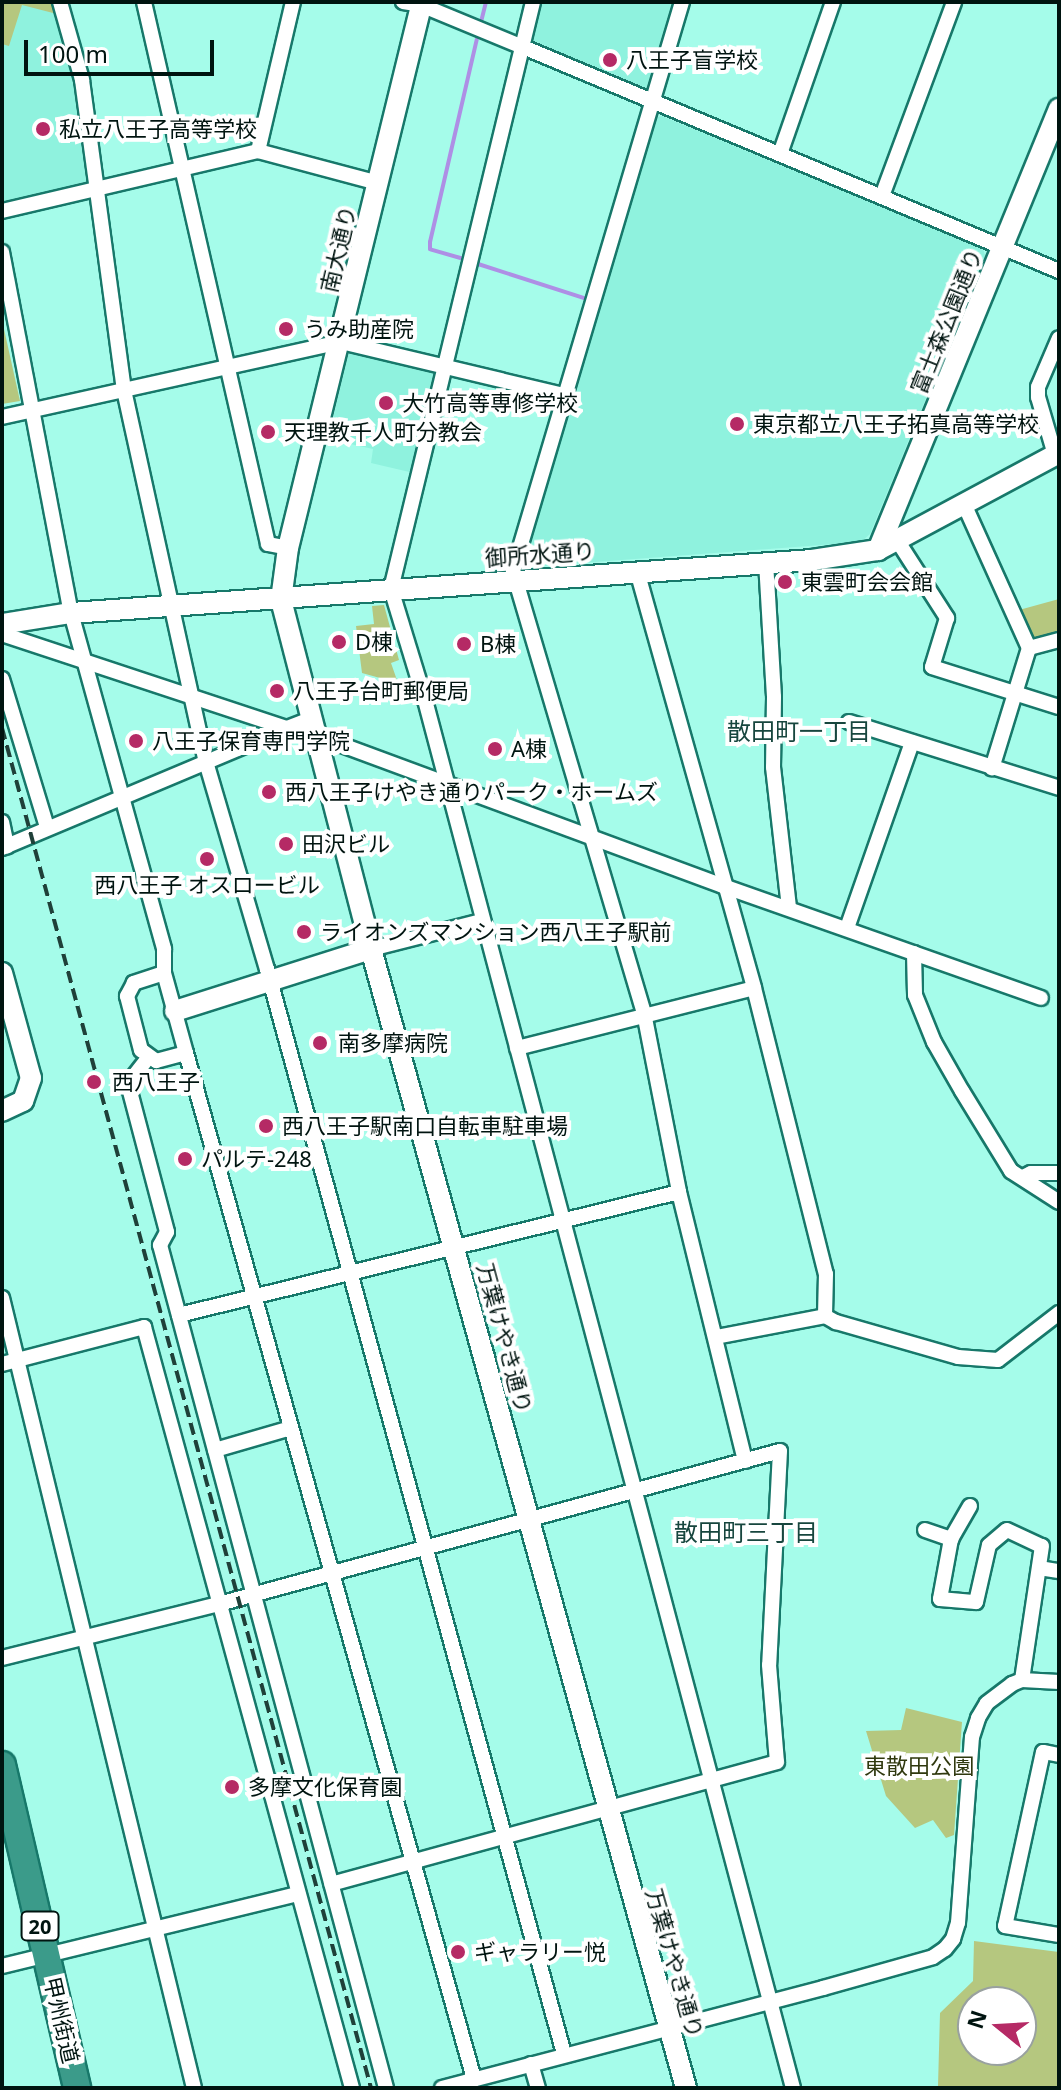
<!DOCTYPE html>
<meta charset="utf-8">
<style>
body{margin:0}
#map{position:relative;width:1061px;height:2090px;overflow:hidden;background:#a5fcea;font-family:"Noto Sans","Noto Sans JP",sans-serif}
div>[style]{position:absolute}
.built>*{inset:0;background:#8ff2de}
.green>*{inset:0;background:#b5c77f}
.stream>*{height:4px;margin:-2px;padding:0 2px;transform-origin:2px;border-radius:2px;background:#ae8fe5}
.roads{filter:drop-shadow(2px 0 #17786a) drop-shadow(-2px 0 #17786a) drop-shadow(0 2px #17786a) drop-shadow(0 -2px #17786a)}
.street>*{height:14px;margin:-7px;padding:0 7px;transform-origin:7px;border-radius:7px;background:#fff}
.secondary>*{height:20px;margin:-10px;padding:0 10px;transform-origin:10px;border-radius:10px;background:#fff}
.highway>*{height:26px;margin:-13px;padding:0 13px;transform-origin:13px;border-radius:13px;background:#3b9b8a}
.rail>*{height:4px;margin-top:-2px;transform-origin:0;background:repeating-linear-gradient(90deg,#1f4039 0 12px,transparent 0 18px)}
.dots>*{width:22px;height:22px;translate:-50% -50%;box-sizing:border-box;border:4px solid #fff;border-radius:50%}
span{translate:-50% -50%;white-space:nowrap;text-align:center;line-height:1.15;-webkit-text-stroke:8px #fff;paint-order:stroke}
.shield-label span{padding:2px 6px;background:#fff;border:2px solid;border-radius:6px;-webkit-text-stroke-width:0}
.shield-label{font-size:20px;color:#001410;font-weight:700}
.poi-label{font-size:22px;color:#001410}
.left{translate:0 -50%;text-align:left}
.street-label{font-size:22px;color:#001410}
.park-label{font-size:22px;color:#2f380e}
.neighbourhood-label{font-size:24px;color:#17463e}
.frame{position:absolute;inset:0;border:4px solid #001410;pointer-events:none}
.north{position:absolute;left:957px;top:1986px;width:80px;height:80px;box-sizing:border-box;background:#fff;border:2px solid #99a19f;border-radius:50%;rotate:288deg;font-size:22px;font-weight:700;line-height:32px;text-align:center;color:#001410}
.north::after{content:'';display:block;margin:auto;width:28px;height:36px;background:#b52a65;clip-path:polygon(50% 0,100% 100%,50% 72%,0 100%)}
.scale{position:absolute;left:24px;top:40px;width:190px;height:36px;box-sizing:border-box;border:4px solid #001410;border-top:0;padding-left:10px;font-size:24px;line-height:28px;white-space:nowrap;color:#001410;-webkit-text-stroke:6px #fff;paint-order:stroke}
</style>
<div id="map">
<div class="built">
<div style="clip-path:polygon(2px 2px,53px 2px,77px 81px,89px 178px,85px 184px,2px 204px)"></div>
<div style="clip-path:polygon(533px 2px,682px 2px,652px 101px,523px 47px)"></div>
<div style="clip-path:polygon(662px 116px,983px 249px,985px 255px,870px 534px,861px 542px,529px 567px,525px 563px,654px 118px)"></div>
<div style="clip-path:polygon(351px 344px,444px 366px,418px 474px,371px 463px,373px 449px,328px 439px)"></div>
</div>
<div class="green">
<div style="clip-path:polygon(2px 2px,53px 2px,57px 14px,22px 5px,9px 46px,2px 44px)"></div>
<div style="clip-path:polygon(2px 320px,20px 401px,2px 404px)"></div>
<div style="clip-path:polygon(1059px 599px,1059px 635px,1035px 641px,1019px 610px)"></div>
<div style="clip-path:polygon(384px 605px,399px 660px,391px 663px,398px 683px,362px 673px,356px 626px,374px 624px,372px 606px)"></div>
<div style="clip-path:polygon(906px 1708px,962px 1722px,954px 1835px,946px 1838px,933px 1820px,915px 1828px,886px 1796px,866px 1731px,901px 1730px)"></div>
<div style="clip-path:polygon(evenodd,974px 1941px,1059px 1952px,1059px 2088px,938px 2086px,940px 2013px,973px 1981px,974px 1941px,1021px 2002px,1021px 2050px,973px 2050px,973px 2002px,1021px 2002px)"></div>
</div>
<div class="stream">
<div style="left:481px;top:22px;width:21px;rotate:-76deg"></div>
<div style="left:464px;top:259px;width:35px;rotate:-164deg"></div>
<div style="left:430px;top:249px;width:7px;rotate:-90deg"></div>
<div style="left:430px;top:242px;width:208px;rotate:-77deg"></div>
<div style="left:475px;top:263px;width:118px;rotate:17.8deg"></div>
</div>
<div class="roads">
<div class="street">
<div style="left:60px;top:2px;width:81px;rotate:74.2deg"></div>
<div style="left:82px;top:80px;width:313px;rotate:82.3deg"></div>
<div style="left:124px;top:390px;width:381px;rotate:77.6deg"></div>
<div style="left:206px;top:762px;width:216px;rotate:73.6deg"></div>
<div style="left:267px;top:969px;width:1125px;rotate:74.69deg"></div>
<div style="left:144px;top:2px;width:556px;rotate:77.11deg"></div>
<div style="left:268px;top:544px;width:20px;rotate:11deg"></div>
<div style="left:403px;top:2px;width:18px;rotate:9deg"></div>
<div style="left:421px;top:5px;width:110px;rotate:22.4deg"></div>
<div style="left:523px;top:47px;width:581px;rotate:22.68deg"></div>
<div style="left:533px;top:2px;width:604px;rotate:103.6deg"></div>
<div style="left:391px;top:589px;width:116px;rotate:73deg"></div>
<div style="left:425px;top:700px;width:1436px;rotate:75.15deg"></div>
<div style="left:682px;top:2px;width:594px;rotate:106.54deg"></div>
<div style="left:513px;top:571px;width:461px;rotate:73.5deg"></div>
<div style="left:644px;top:1013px;width:182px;rotate:78.9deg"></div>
<div style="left:679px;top:1192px;width:277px;rotate:76.2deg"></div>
<div style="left:258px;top:151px;width:153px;rotate:-76.8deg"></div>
<div style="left:780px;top:154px;width:161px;rotate:-70.8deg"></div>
<div style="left:882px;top:196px;width:207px;rotate:-69.6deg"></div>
<div style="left:2px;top:211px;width:263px;rotate:-13.2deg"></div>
<div style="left:258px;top:151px;width:124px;rotate:14.9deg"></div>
<div style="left:2px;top:252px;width:368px;rotate:79.2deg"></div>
<div style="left:71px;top:613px;width:349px;rotate:74.5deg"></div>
<div style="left:164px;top:949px;width:24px;rotate:90deg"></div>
<div style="left:164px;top:973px;width:83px;rotate:74.6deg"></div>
<div style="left:186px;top:1053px;width:1066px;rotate:74.32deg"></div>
<div style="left:2px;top:417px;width:347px;rotate:-12.5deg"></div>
<div style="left:341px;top:342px;width:229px;rotate:13.4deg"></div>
<div style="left:1055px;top:455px;width:60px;rotate:-106.3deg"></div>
<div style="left:1038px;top:397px;width:10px;rotate:-90deg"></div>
<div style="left:1038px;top:387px;width:53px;rotate:-66.8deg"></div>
<div style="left:964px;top:504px;width:158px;rotate:65.7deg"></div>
<div style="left:1029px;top:648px;width:126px;rotate:107.1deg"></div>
<div style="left:897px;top:540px;width:93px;rotate:57.3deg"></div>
<div style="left:947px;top:618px;width:51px;rotate:107deg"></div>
<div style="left:932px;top:667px;width:133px;rotate:17.5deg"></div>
<div style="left:766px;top:562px;width:135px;rotate:86.6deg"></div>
<div style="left:774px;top:697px;width:70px;rotate:90.8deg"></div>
<div style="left:773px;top:767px;width:142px;rotate:83.5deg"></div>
<div style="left:637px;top:571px;width:433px;rotate:74.3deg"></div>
<div style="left:754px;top:988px;width:295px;rotate:75.9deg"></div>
<div style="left:826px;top:1274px;width:42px;rotate:91.4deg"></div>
<div style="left:2px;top:634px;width:300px;rotate:18.3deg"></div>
<div style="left:287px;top:728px;width:25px;rotate:-21deg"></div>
<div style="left:1029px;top:648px;width:31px;rotate:-15deg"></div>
<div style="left:2px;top:679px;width:155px;rotate:73.1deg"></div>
<div style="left:849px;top:722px;width:220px;rotate:17.4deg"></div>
<div style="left:315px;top:735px;width:435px;rotate:20.3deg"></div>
<div style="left:723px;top:886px;width:337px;rotate:19.4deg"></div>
<div style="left:2px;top:822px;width:25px;rotate:78deg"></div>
<div style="left:2px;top:848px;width:309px;rotate:-22.8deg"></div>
<div style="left:847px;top:928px;width:197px;rotate:-70.7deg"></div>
<div style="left:371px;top:949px;width:114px;rotate:-14.2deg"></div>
<div style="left:914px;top:953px;width:42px;rotate:88.6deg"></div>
<div style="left:915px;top:995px;width:51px;rotate:68deg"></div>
<div style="left:934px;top:1042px;width:56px;rotate:60.3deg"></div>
<div style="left:962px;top:1091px;width:94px;rotate:58.5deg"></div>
<div style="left:1011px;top:1171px;width:57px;rotate:32.9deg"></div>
<div style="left:164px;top:973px;width:32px;rotate:162deg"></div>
<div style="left:134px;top:983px;width:15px;rotate:118deg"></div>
<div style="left:127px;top:996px;width:56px;rotate:75.5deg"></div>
<div style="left:141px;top:1050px;width:19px;rotate:36deg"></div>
<div style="left:156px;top:1061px;width:31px;rotate:-15deg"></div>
<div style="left:517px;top:1048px;width:244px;rotate:-14.2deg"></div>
<div style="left:148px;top:1058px;width:33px;rotate:128deg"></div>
<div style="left:128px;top:1084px;width:153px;rotate:75.2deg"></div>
<div style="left:167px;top:1232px;width:15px;rotate:118deg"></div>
<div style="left:160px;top:1245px;width:873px;rotate:74.99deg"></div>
<div style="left:1023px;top:1177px;width:9px;rotate:-27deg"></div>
<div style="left:1031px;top:1173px;width:28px"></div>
<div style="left:2px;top:1298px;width:813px;rotate:76.34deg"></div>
<div style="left:179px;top:1315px;width:515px;rotate:-13.82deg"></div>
<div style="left:716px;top:1337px;width:111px;rotate:-10.9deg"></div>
<div style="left:825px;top:1316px;width:13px;rotate:29deg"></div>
<div style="left:836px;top:1322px;width:127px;rotate:16deg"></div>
<div style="left:958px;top:1357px;width:40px;rotate:4.3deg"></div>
<div style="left:998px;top:1360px;width:77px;rotate:-37.6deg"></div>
<div style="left:2px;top:1364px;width:147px;rotate:-14.6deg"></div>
<div style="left:144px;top:1327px;width:789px;rotate:74.71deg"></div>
<div style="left:215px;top:1450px;width:79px;rotate:-16.1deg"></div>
<div style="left:925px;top:1530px;width:28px;rotate:19deg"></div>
<div style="left:951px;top:1539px;width:61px;rotate:100.4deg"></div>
<div style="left:940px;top:1599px;width:36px;rotate:5deg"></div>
<div style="left:976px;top:1602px;width:58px;rotate:-77.2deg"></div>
<div style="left:989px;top:1545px;width:23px;rotate:-40deg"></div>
<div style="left:1007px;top:1530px;width:38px;rotate:25deg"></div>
<div style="left:1042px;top:1546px;width:135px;rotate:98.5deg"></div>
<div style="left:951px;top:1539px;width:38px;rotate:-60deg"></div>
<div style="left:1039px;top:1568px;width:20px;rotate:9deg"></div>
<div style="left:2px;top:1658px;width:224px;rotate:-14deg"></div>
<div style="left:219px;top:1604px;width:581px;rotate:-15.26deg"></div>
<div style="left:780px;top:1451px;width:214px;rotate:92.9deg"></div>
<div style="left:769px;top:1665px;width:97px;rotate:85.3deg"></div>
<div style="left:777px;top:1762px;width:462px;rotate:164.7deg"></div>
<div style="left:1059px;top:1755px;width:16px;rotate:-169deg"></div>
<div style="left:1043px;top:1752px;width:178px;rotate:102.3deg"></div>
<div style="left:1005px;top:1926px;width:55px;rotate:9.5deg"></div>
<div style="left:2px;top:1966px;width:305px;rotate:-13.7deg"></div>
<div style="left:531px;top:2064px;width:25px;rotate:74deg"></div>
<div style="left:442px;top:2088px;width:394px;rotate:-14.7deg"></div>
<div style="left:823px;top:1988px;width:114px;rotate:-15.7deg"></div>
<div style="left:933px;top:1957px;width:14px;rotate:-34deg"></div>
<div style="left:945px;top:1949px;width:13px;rotate:-51deg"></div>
<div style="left:953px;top:1939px;width:17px;rotate:-73deg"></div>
<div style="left:958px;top:1923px;width:187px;rotate:-85.7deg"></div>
<div style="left:972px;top:1737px;width:20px;rotate:-72deg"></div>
<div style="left:978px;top:1718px;width:17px;rotate:-59deg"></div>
<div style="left:987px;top:1703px;width:31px;rotate:-37deg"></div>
<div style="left:1012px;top:1684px;width:11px;rotate:-22deg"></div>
<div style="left:1022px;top:1680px;width:37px;rotate:3deg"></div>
</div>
<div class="secondary">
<div style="left:422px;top:2px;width:562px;rotate:103.79deg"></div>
<div style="left:288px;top:548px;width:52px;rotate:97.7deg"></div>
<div style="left:281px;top:600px;width:360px;rotate:75.5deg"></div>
<div style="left:371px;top:949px;width:1182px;rotate:74.54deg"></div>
<div style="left:878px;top:550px;width:477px;rotate:-67.7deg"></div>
<div style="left:2px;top:624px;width:70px;rotate:-9.1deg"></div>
<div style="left:71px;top:613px;width:743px;rotate:-4.09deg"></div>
<div style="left:812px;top:560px;width:67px;rotate:-8.6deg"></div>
<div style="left:878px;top:550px;width:205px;rotate:-28.2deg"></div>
<div style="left:2px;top:973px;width:109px;rotate:74.6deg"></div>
<div style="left:31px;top:1078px;width:24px;rotate:109deg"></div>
<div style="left:23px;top:1101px;width:23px;rotate:155deg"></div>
<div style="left:175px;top:1011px;width:206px;rotate:-17.6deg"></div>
</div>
<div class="highway">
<div style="left:2px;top:1765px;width:332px;rotate:76.9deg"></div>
</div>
</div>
<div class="rail">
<div style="left:2px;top:728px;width:1409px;rotate:74.82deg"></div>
</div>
<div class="dots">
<div style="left:610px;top:60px;background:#b52a65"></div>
<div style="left:43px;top:129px;background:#b52a65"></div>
<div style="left:286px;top:329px;background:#b52a65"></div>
<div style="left:386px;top:403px;background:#b52a65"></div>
<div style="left:737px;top:424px;background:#b52a65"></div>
<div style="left:268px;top:432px;background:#b52a65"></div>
<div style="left:785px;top:582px;background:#b52a65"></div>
<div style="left:339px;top:642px;background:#b52a65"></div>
<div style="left:464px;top:644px;background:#b52a65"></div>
<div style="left:277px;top:691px;background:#b52a65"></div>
<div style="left:136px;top:741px;background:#b52a65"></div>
<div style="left:495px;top:749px;background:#b52a65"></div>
<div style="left:269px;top:792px;background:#b52a65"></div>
<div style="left:286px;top:844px;background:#b52a65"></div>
<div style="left:207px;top:859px;background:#b52a65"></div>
<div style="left:304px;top:932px;background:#b52a65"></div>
<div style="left:320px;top:1043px;background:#b52a65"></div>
<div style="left:94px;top:1082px;background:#b52a65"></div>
<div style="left:266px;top:1126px;background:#b52a65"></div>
<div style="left:185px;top:1159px;background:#b52a65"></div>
<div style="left:232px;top:1787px;background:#b52a65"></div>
<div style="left:458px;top:1952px;background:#b52a65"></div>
</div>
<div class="shield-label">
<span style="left:40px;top:1926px">20</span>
</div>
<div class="poi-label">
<span class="left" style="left:626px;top:60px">八王子盲学校</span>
<span class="left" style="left:59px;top:129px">私立八王子高等学校</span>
<span class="left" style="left:304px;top:329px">うみ助産院</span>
<span class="left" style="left:402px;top:403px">大竹高等専修学校</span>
<span class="left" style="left:753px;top:424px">東京都立八王子拓真高等学校</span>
<span class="left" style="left:284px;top:432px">天理教千人町分教会</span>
<span class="left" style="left:801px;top:582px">東雲町会会館</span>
<span class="left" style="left:355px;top:642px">D棟</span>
<span class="left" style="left:480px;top:644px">B棟</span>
<span class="left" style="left:293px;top:691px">八王子台町郵便局</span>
<span class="left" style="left:152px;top:741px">八王子保育専門学院</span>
<span class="left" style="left:511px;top:749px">A棟</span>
<span class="left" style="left:285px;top:792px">西八王子けやき通りパーク・ホームズ</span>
<span class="left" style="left:302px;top:844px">田沢ビル</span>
<span style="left:207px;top:885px">西八王子 オスロービル</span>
<span class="left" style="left:320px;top:932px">ライオンズマンション西八王子駅前</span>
<span class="left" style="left:338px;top:1043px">南多摩病院</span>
<span class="left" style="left:112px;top:1082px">西八王子</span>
<span class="left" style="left:282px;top:1126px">西八王子駅南口自転車駐車場</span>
<span class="left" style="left:201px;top:1159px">パルテ-248</span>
<span class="left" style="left:248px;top:1787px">多摩文化保育園</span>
<span class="left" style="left:474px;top:1952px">ギャラリー悦</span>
</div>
<div class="street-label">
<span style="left:338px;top:249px;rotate:-77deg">南大通り</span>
<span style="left:946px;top:321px;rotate:-68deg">富士森公園通り</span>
<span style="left:540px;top:554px;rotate:-4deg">御所水通り</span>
<span style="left:505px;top:1338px;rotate:75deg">万葉けやき通り</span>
<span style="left:675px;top:1963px;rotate:74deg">万葉けやき通り</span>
<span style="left:62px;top:2020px;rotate:77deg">甲州街道</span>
</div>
<div class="park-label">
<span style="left:919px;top:1766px">東散田公園</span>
</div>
<div class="neighbourhood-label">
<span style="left:799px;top:731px">散田町一丁目</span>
<span style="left:746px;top:1532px">散田町三丁目</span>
</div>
<div class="frame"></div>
<div class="north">N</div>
<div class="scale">100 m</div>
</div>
